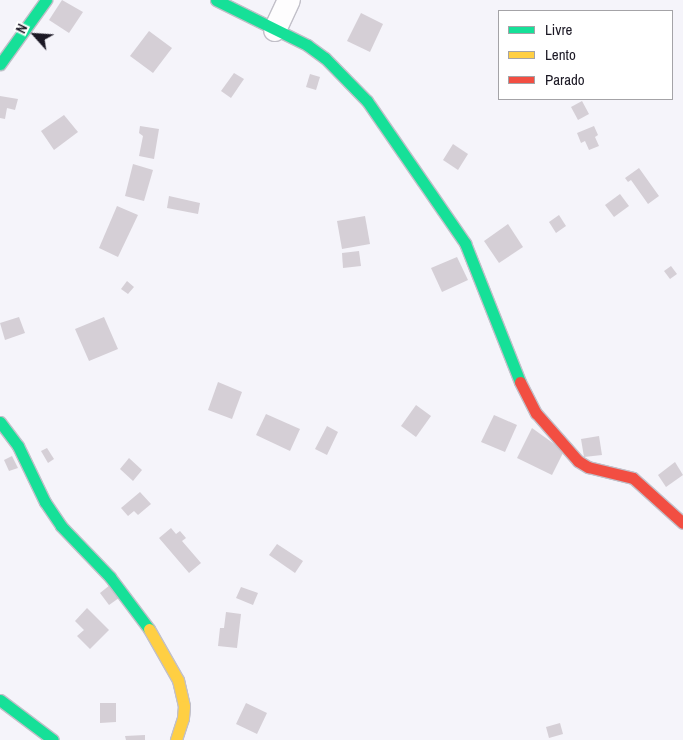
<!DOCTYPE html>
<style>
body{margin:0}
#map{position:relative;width:683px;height:740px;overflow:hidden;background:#f5f4fa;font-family:"Archivo Narrow",sans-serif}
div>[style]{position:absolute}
.building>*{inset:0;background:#d5cfd6}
.roads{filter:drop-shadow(1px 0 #c1bfc8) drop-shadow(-1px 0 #c1bfc8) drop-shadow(0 1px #c1bfc8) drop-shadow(0 -1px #c1bfc8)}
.street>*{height:22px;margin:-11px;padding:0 11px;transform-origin:11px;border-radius:11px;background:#fefdfe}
.fast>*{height:11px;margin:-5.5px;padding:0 5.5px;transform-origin:5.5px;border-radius:5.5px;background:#16e098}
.slow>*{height:11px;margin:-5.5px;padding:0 5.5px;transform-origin:5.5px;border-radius:5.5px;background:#ffcf43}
.jam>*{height:11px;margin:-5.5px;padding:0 5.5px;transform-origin:5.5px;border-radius:5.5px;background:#f24e42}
span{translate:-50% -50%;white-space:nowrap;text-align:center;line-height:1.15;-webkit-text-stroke:4.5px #fff;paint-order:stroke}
.legend{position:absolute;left:498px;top:10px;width:175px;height:90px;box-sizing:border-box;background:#fff;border:1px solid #a4a3a7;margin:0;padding:6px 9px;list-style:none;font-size:15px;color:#1b1824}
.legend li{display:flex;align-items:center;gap:10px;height:25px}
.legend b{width:25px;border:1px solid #a4a3a7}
.north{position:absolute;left:10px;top:10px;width:50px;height:50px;-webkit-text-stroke:4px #fff;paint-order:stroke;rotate:296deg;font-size:14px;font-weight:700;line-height:20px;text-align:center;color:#1b1824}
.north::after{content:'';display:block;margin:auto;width:18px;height:22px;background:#1b1824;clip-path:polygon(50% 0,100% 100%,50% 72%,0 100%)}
</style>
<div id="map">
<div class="building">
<div style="clip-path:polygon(62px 0,83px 12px,69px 33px,49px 20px)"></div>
<div style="clip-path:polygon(361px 13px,383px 24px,370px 52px,347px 41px)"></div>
<div style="clip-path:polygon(149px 31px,172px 48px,153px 73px,130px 56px)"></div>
<div style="clip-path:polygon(234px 73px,244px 79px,231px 98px,221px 91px)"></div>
<div style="clip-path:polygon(310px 74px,320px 77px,316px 90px,306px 87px)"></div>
<div style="clip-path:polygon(0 96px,18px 99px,15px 110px,7px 108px,5px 119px,0 118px)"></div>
<div style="clip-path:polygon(582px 101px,589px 114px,578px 120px,571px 107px)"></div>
<div style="clip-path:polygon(64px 115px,78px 132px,54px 150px,41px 131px)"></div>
<div style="clip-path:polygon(140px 126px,159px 129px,154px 159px,139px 156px,143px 136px,139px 133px)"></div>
<div style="clip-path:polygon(594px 126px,598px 135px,595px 137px,599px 146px,589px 150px,585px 141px,581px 143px,577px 133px)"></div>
<div style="clip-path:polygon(453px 144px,468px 154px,458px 170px,443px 160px)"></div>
<div style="clip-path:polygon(133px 164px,153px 170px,144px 201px,125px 196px)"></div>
<div style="clip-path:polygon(639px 168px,659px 196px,648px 204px,631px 180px,628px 182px,625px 178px)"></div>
<div style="clip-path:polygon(620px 194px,629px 206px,614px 217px,605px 205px)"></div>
<div style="clip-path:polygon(169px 196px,200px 203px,198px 214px,167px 208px)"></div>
<div style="clip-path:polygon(117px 206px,138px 215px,118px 257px,99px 248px)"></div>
<div style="clip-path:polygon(559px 215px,566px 226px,556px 233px,549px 222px)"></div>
<div style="clip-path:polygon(365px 216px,370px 244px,342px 249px,337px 221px)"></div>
<div style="clip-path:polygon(508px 224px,523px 247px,499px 263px,484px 241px)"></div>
<div style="clip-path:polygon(359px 251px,361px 266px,343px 268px,342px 253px)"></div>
<div style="clip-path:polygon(457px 257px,468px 280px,442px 292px,431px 268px)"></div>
<div style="clip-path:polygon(671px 266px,677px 274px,670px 279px,664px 271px)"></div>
<div style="clip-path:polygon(127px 281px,134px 287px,128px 294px,121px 289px)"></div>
<div style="clip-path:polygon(19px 317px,25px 333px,5px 340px,0 323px)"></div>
<div style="clip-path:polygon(104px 317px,118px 349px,89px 361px,75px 329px)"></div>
<div style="clip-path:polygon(218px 382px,242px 392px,232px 419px,208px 410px)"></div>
<div style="clip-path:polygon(416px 405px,431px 416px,416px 437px,401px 426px)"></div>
<div style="clip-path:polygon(266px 414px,300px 429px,290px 451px,256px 435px)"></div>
<div style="clip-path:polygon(494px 415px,517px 425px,505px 452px,481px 442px)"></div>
<div style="clip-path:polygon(327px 426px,338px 432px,327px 455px,315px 449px)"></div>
<div style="clip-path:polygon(532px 428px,564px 451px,552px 475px,517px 458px)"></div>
<div style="clip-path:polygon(599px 436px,602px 455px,584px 457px,581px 439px)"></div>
<div style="clip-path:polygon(47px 448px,54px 459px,48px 463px,41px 451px)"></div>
<div style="clip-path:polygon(12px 456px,18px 468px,9px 471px,4px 460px)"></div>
<div style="clip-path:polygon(129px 458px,142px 470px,133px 481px,120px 469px)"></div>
<div style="clip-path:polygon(675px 462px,683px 475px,666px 487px,658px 475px)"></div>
<div style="clip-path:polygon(140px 492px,151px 504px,138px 515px,134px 511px,128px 516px,121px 508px)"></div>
<div style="clip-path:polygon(171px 528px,176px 534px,180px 531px,186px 538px,182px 541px,201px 563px,189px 573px,159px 538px)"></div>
<div style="clip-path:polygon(277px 544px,303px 561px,295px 573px,269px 555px)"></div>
<div style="clip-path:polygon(110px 585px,119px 598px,109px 605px,100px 593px)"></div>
<div style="clip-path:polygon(241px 587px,258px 593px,253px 605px,236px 598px)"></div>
<div style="clip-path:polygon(87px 608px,109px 630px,90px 649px,77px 636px,84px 630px,75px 621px)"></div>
<div style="clip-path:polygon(226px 612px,241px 614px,237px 648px,218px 646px,220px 628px,224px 628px)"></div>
<div style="clip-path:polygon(100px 703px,116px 703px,116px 722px,100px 723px)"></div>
<div style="clip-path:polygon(246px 703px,267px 713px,257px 734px,236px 724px)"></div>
<div style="clip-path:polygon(560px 723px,563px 734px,549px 738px,546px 727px)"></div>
<div style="clip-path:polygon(145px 735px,145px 740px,126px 740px,125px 736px)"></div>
</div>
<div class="roads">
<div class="street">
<div style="left:275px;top:30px;width:33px;rotate:-65deg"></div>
</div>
<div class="fast">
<div style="left:216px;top:0;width:102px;rotate:26.3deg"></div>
<div style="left:307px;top:45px;width:22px;rotate:36deg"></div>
<div style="left:325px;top:58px;width:60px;rotate:45.7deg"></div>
<div style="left:367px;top:101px;width:173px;rotate:55.4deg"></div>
<div style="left:465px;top:243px;width:149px;rotate:68.4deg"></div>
<div style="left:0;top:64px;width:79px;rotate:-54.3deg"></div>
<div style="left:0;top:422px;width:30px;rotate:53deg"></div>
<div style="left:18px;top:446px;width:62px;rotate:64.3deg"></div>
<div style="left:45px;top:502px;width:29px;rotate:56deg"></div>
<div style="left:61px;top:526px;width:71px;rotate:46.1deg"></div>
<div style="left:110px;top:577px;width:65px;rotate:53.1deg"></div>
<div style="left:0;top:700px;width:66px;rotate:37deg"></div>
</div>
<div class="slow">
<div style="left:149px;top:629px;width:59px;rotate:60.4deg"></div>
<div style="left:178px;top:680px;width:27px;rotate:77deg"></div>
<div style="left:184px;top:706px;width:12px;rotate:95deg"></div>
<div style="left:183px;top:718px;width:23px;rotate:108deg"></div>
</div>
<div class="jam">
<div style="left:520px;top:382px;width:35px;rotate:63deg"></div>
<div style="left:536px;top:413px;width:64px;rotate:48.8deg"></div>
<div style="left:578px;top:461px;width:12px;rotate:31deg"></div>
<div style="left:588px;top:467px;width:46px;rotate:13.7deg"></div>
<div style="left:633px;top:478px;width:67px;rotate:42deg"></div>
</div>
</div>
<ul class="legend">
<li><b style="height:6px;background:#16e098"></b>Livre</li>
<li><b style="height:6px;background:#ffcf43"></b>Lento</li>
<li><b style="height:6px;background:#f24e42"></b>Parado</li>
</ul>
<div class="north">N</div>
</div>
